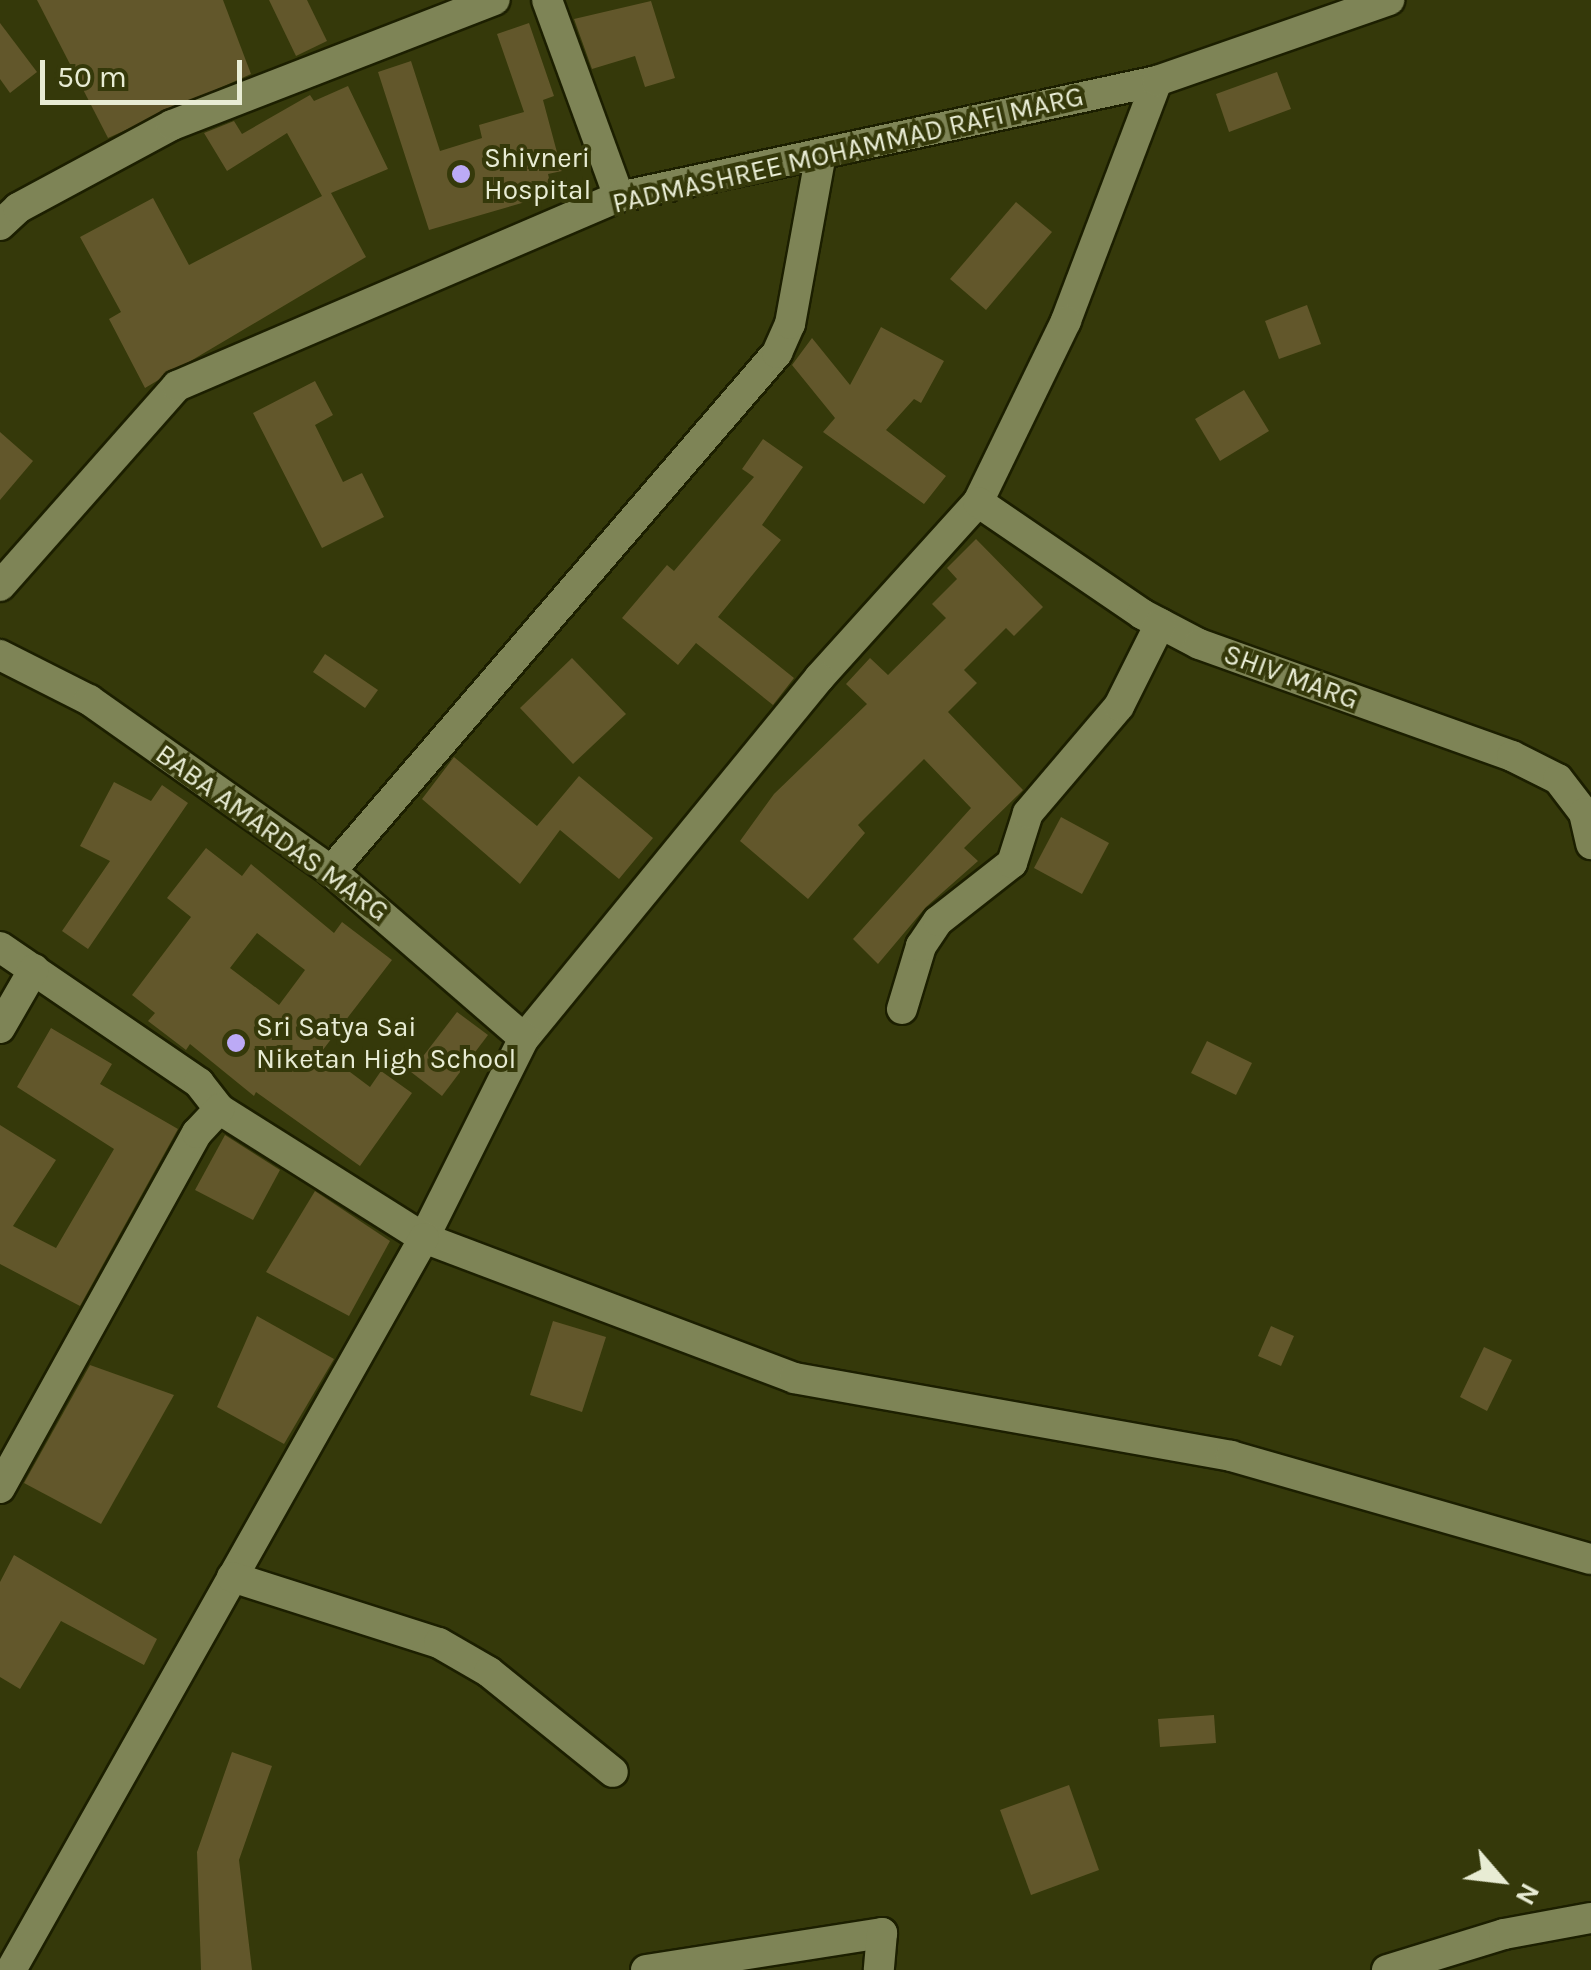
<!DOCTYPE html>
<style>
body{margin:0}
#map{position:relative;width:1591px;height:1970px;overflow:hidden;background:#35390a;font-family:Karla,sans-serif}
div>[style]{position:absolute}
.building>*{inset:0;background:#62572b}
.roads{filter:drop-shadow(2px 0 #1c1f00) drop-shadow(-2px 0 #1c1f00) drop-shadow(0 2px #1c1f00) drop-shadow(0 -2px #1c1f00)}
.minor>*{height:30px;margin:-15px;padding:0 15px;transform-origin:15px;border-radius:15px;background:#7e8456}
.dots>*{width:28px;height:28px;translate:-50% -50%;box-sizing:border-box;border:5px solid #35390a;border-radius:50%}
span{translate:-50% -50%;white-space:nowrap;text-align:center;line-height:1.15;-webkit-text-stroke:8px #35390a;paint-order:stroke}
.street-label{font-size:28px;color:#e8ecd4}
.poi-label{font-size:28px;color:#e8ecd4}
.left{translate:0 -50%;text-align:left}
.north{position:absolute;left:1451px;top:1830px;width:100px;height:100px;-webkit-text-stroke:8px #35390a;paint-order:stroke;rotate:118deg;font-size:28px;font-weight:700;line-height:40px;text-align:center;color:#e8ecd4}
.north::after{content:'';display:block;margin:auto;width:35px;height:45px;background:#e8ecd4;clip-path:polygon(50% 0,100% 100%,50% 72%,0 100%)}
.scale{position:absolute;left:40px;top:60px;width:202px;height:45px;box-sizing:border-box;border:5px solid #e8ecd4;border-top:0;padding-left:12px;font-size:30px;line-height:35px;white-space:nowrap;color:#e8ecd4;-webkit-text-stroke:8px #35390a;paint-order:stroke}
</style>
<div id="map">
<div class="building">
<div style="clip-path:polygon(37px 0,223px 0,251px 74px,108px 138px)"></div>
<div style="clip-path:polygon(269px 0,307px 0,327px 41px,296px 56px)"></div>
<div style="clip-path:polygon(651px 1px,675px 78px,645px 87px,635px 56px,592px 69px,574px 19px)"></div>
<div style="clip-path:polygon(0 23px,37px 72px,10px 93px,0 79px)"></div>
<div style="clip-path:polygon(529px 23px,554px 96px,543px 100px,562px 171px,548px 174px,553px 194px,429px 230px,378px 72px,411px 61px,440px 151px,482px 138px,479px 125px,524px 112px,497px 34px)"></div>
<div style="clip-path:polygon(1277px 72px,1291px 109px,1229px 132px,1216px 94px)"></div>
<div style="clip-path:polygon(348px 86px,388px 169px,331px 193px,366px 257px,145px 388px,109px 319px,121px 312px,80px 237px,153px 198px,189px 265px,322px 196px,287px 133px,227px 171px,204px 133px,234px 121px,242px 134px,310px 95px,314px 101px)"></div>
<div style="clip-path:polygon(1016px 202px,1052px 232px,986px 310px,950px 279px)"></div>
<div style="clip-path:polygon(1307px 305px,1321px 344px,1279px 359px,1265px 321px)"></div>
<div style="clip-path:polygon(881px 327px,944px 361px,921px 403px,914px 399px,886px 430px,946px 476px,924px 504px,823px 432px,835px 418px,792px 365px,812px 338px,850px 385px)"></div>
<div style="clip-path:polygon(315px 381px,333px 415px,315px 425px,343px 482px,362px 473px,384px 517px,322px 548px,253px 413px)"></div>
<div style="clip-path:polygon(1244px 390px,1269px 431px,1220px 461px,1195px 419px)"></div>
<div style="clip-path:polygon(0 432px,33px 461px,0 500px)"></div>
<div style="clip-path:polygon(763px 439px,803px 467px,762px 525px,781px 540px,718px 617px,794px 678px,773px 705px,696px 643px,678px 665px,622px 618px,667px 565px,674px 571px,754px 477px,742px 469px)"></div>
<div style="clip-path:polygon(976px 539px,1043px 607px,1014px 636px,1006px 628px,964px 670px,977px 683px,948px 712px,1023px 790px,964px 848px,978px 861px,926px 907px,878px 964px,853px 939px,971px 808px,924px 759px,858px 825px,865px 833px,808px 899px,740px 841px,774px 794px,867px 704px,846px 684px,870px 658px,888px 675px,946px 618px,932px 604px,957px 579px,947px 568px)"></div>
<div style="clip-path:polygon(325px 654px,378px 690px,365px 708px,313px 672px)"></div>
<div style="clip-path:polygon(572px 658px,626px 714px,573px 764px,520px 708px)"></div>
<div style="clip-path:polygon(454px 757px,537px 826px,579px 776px,653px 838px,619px 879px,560px 830px,520px 884px,422px 799px)"></div>
<div style="clip-path:polygon(114px 782px,151px 801px,162px 785px,188px 803px,88px 949px,62px 931px,110px 861px,80px 846px)"></div>
<div style="clip-path:polygon(1061px 817px,1109px 843px,1082px 894px,1034px 868px)"></div>
<div style="clip-path:polygon(evenodd,206px 848px,242px 876px,251px 864px,334px 933px,342px 922px,392px 960px,322px 1051px,370px 1087px,381px 1071px,412px 1093px,360px 1166px,256px 1092px,254px 1096px,190px 1044px,186px 1050px,148px 1021px,155px 1013px,132px 995px,191px 917px,167px 898px,206px 848px,257px 933px,305px 970px,279px 1005px,230px 968px,257px 933px)"></div>
<div style="clip-path:polygon(457px 1012px,488px 1035px,442px 1096px,411px 1072px)"></div>
<div style="clip-path:polygon(51px 1028px,112px 1064px,100px 1084px,178px 1129px,80px 1306px,0 1264px,0 1125px,56px 1160px,13px 1226px,56px 1248px,114px 1149px,17px 1087px)"></div>
<div style="clip-path:polygon(1207px 1041px,1252px 1063px,1236px 1095px,1191px 1073px)"></div>
<div style="clip-path:polygon(225px 1135px,280px 1170px,253px 1220px,195px 1190px)"></div>
<div style="clip-path:polygon(315px 1191px,390px 1241px,349px 1316px,266px 1272px)"></div>
<div style="clip-path:polygon(257px 1316px,334px 1359px,284px 1444px,217px 1407px)"></div>
<div style="clip-path:polygon(553px 1321px,606px 1337px,582px 1412px,530px 1395px)"></div>
<div style="clip-path:polygon(1271px 1326px,1294px 1336px,1281px 1366px,1258px 1356px)"></div>
<div style="clip-path:polygon(1484px 1347px,1512px 1360px,1487px 1411px,1460px 1397px)"></div>
<div style="clip-path:polygon(90px 1365px,174px 1395px,101px 1524px,24px 1483px)"></div>
<div style="clip-path:polygon(14px 1555px,157px 1639px,144px 1665px,61px 1621px,20px 1689px,0 1677px,0 1582px)"></div>
<div style="clip-path:polygon(1214px 1715px,1216px 1743px,1160px 1747px,1158px 1719px)"></div>
<div style="clip-path:polygon(232px 1752px,272px 1766px,239px 1860px,252px 1970px,201px 1970px,197px 1852px)"></div>
<div style="clip-path:polygon(1069px 1785px,1099px 1870px,1031px 1895px,1000px 1810px)"></div>
</div>
<div class="roads">
<div class="minor">
<div style="left:547px;top:0;width:210px;rotate:69.9deg"></div>
<div style="left:1157px;top:81px;width:257px;rotate:110.8deg"></div>
<div style="left:1066px;top:321px;width:201px;rotate:115.9deg"></div>
<div style="left:978px;top:502px;width:237px;rotate:132.1deg"></div>
<div style="left:819px;top:678px;width:465px;rotate:129.3deg"></div>
<div style="left:524px;top:1038px;width:224px;rotate:116.6deg"></div>
<div style="left:424px;top:1238px;width:396px;rotate:20.7deg"></div>
<div style="left:794px;top:1378px;width:444px;rotate:10.1deg"></div>
<div style="left:1231px;top:1456px;width:374px;rotate:16deg"></div>
<div style="left:0;top:225px;width:25px;rotate:-43deg"></div>
<div style="left:18px;top:208px;width:175px;rotate:-28.3deg"></div>
<div style="left:172px;top:125px;width:346px;rotate:-21.2deg"></div>
<div style="left:978px;top:502px;width:199px;rotate:34.3deg"></div>
<div style="left:1142px;top:614px;width:64px;rotate:27.8deg"></div>
<div style="left:1199px;top:644px;width:332px;rotate:19.7deg"></div>
<div style="left:1512px;top:756px;width:51px;rotate:26.6deg"></div>
<div style="left:1558px;top:779px;width:43px;rotate:52.6deg"></div>
<div style="left:1584px;top:813px;width:32px;rotate:77deg"></div>
<div style="left:0;top:586px;width:267px;rotate:-48.5deg"></div>
<div style="left:177px;top:386px;width:481px;rotate:-23.2deg"></div>
<div style="left:619px;top:197px;width:550px;rotate:-12.17deg"></div>
<div style="left:1157px;top:81px;width:246px;rotate:-19.2deg"></div>
<div style="left:0;top:655px;width:100px;rotate:26.8deg"></div>
<div style="left:89px;top:700px;width:296px;rotate:35.2deg"></div>
<div style="left:331px;top:871px;width:255px;rotate:40.9deg"></div>
<div style="left:331px;top:871px;width:684px;rotate:-49.27deg"></div>
<div style="left:777px;top:353px;width:32px;rotate:-66deg"></div>
<div style="left:790px;top:324px;width:173px;rotate:-79.7deg"></div>
<div style="left:0;top:947px;width:241px;rotate:34.3deg"></div>
<div style="left:199px;top:1083px;width:33px;rotate:52deg"></div>
<div style="left:219px;top:1109px;width:242px;rotate:32.2deg"></div>
<div style="left:424px;top:1238px;width:840px;rotate:119.43deg"></div>
<div style="left:902px;top:1009px;width:66px;rotate:-73.2deg"></div>
<div style="left:921px;top:946px;width:30px;rotate:-56deg"></div>
<div style="left:938px;top:921px;width:94px;rotate:-38.1deg"></div>
<div style="left:1012px;top:863px;width:52px;rotate:-72.3deg"></div>
<div style="left:1028px;top:813px;width:140px;rotate:-49.6deg"></div>
<div style="left:1119px;top:706px;width:92px;rotate:-63.4deg"></div>
<div style="left:0;top:1028px;width:68px;rotate:-60deg"></div>
<div style="left:0;top:1488px;width:406px;rotate:-61deg"></div>
<div style="left:197px;top:1133px;width:33px;rotate:-47deg"></div>
<div style="left:232px;top:1577px;width:217px;rotate:17.7deg"></div>
<div style="left:439px;top:1643px;width:58px;rotate:30.1deg"></div>
<div style="left:489px;top:1672px;width:159px;rotate:38.9deg"></div>
<div style="left:646px;top:1970px;width:239px;rotate:-8.9deg"></div>
<div style="left:882px;top:1933px;width:37px;rotate:95deg"></div>
<div style="left:1387px;top:1970px;width:122px;rotate:-17.1deg"></div>
<div style="left:1504px;top:1934px;width:88px;rotate:-10.4deg"></div>
</div>
</div>
<div class="dots">
<div style="left:461px;top:174px;background:#bcaaf6"></div>
<div style="left:236px;top:1043px;background:#bcaaf6"></div>
</div>
<div class="street-label">
<span style="left:848px;top:150px;rotate:-13deg">PADMASHREE MOHAMMAD RAFI MARG</span>
<span style="left:1291px;top:677px;rotate:20deg">SHIV MARG</span>
<span style="left:272px;top:833px;rotate:36deg">BABA AMARDAS MARG</span>
</div>
<div class="poi-label">
<span class="left" style="left:484px;top:174px">Shivneri<br>Hospital</span>
<span class="left" style="left:256px;top:1043px">Sri Satya Sai<br>Niketan High School</span>
</div>
<div class="north">N</div>
<div class="scale">50 m</div>
</div>
